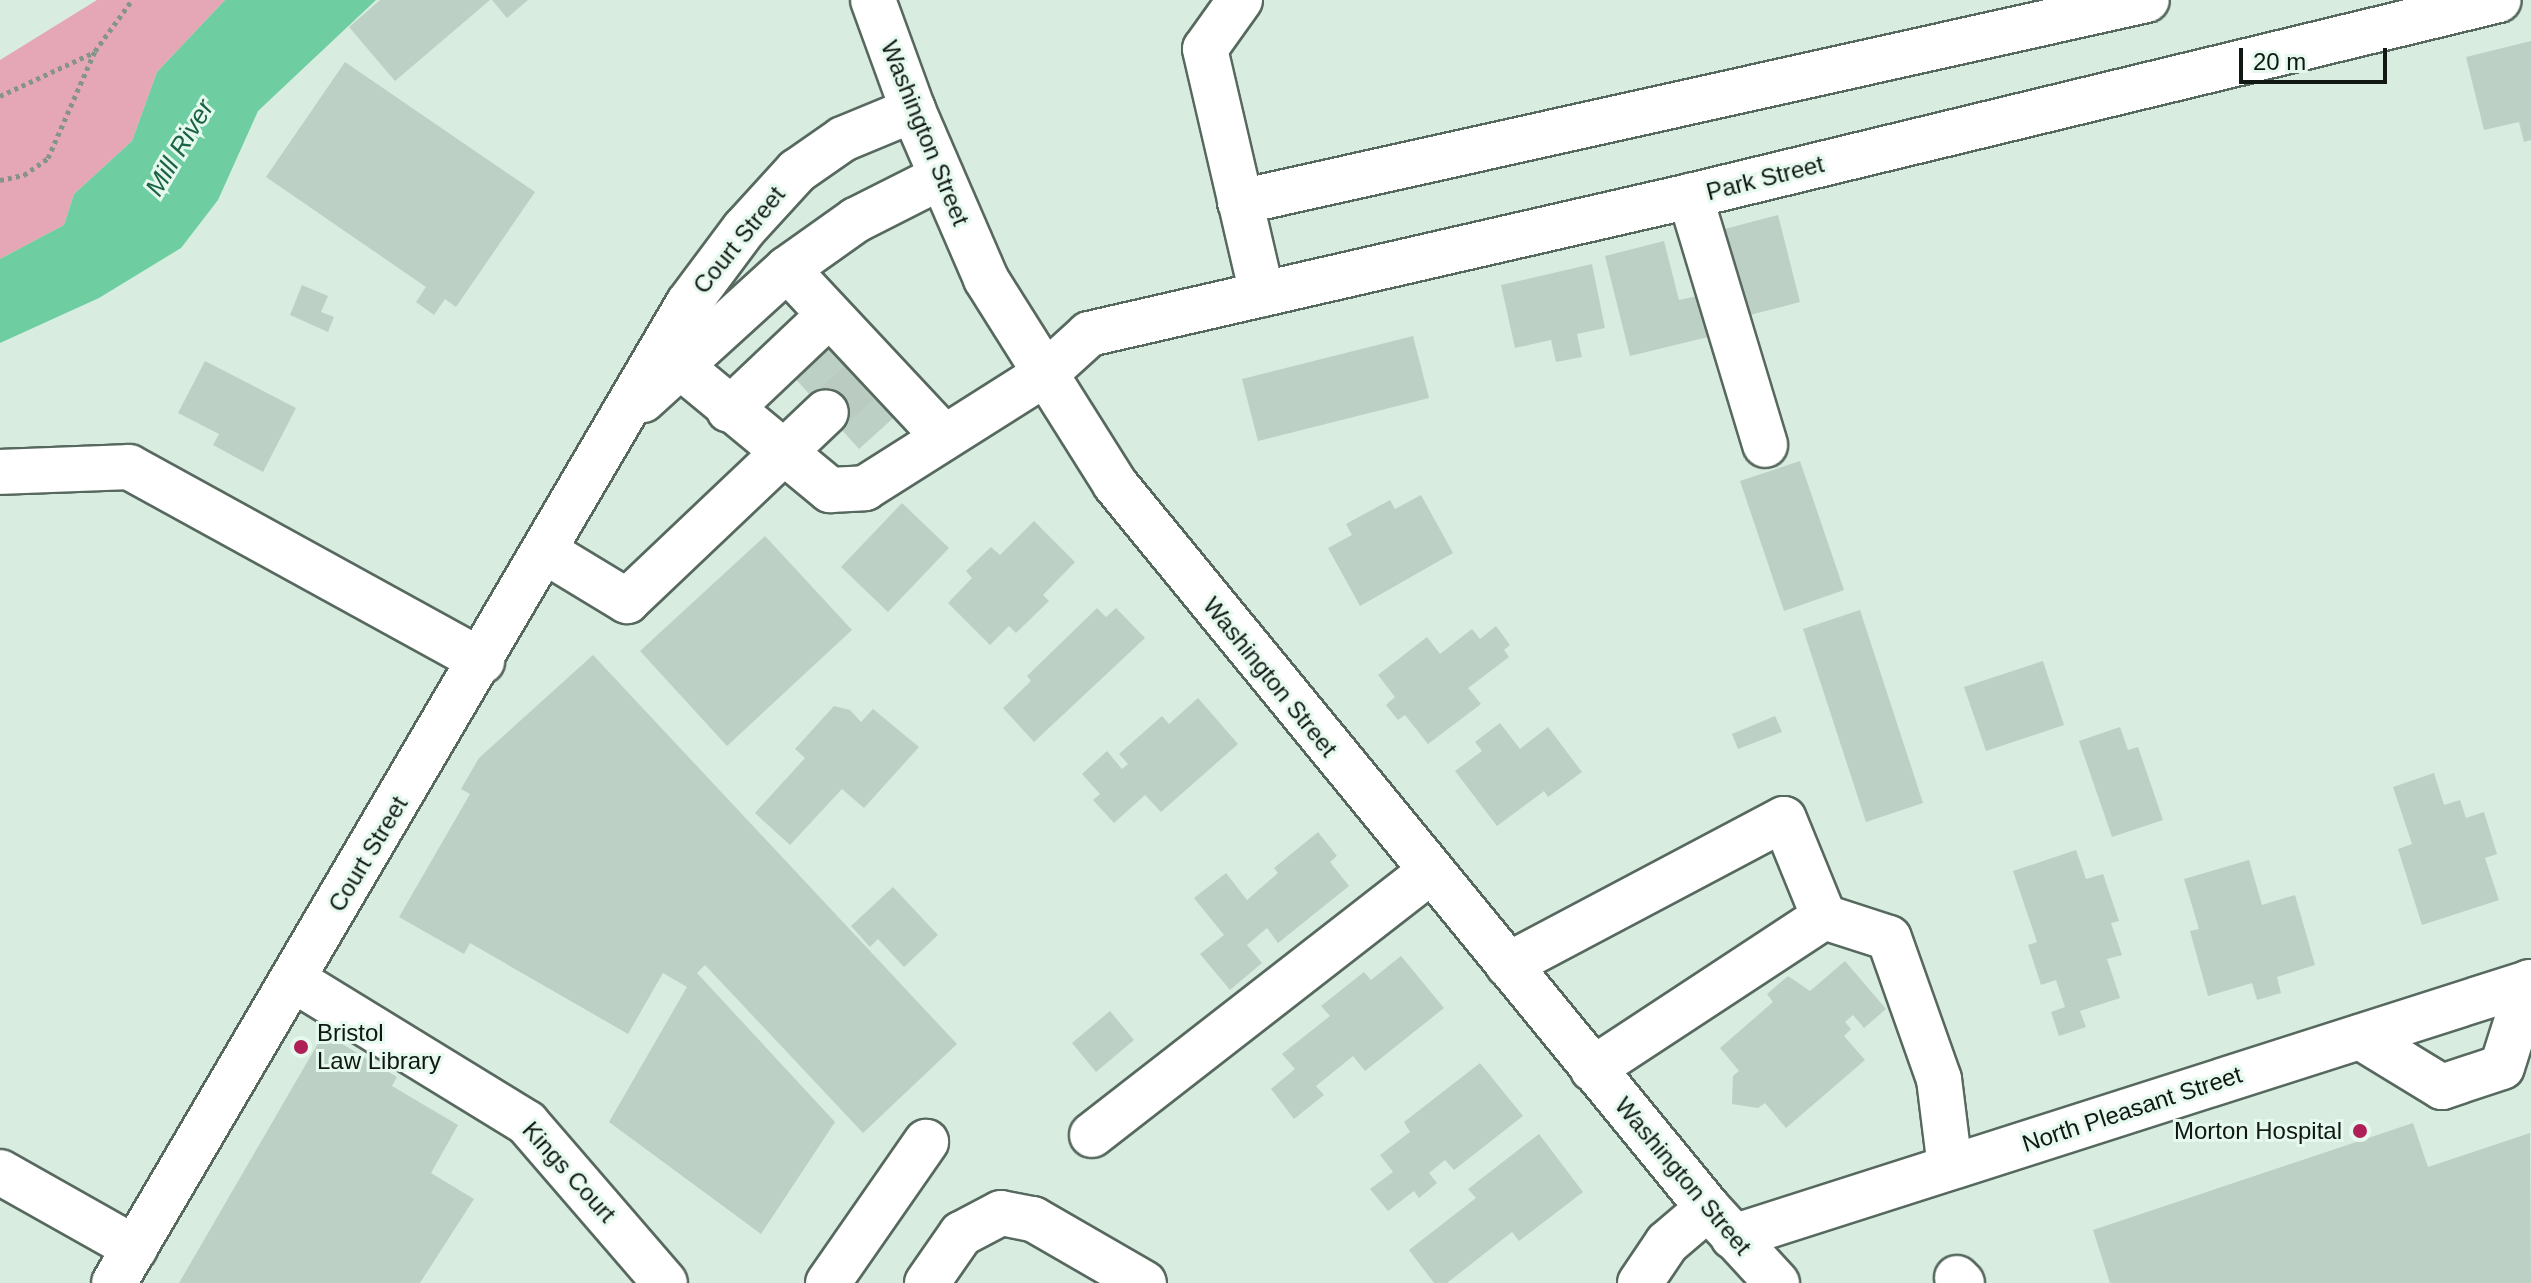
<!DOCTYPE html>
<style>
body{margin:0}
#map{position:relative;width:2531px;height:1283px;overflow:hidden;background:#d8ece0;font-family:Helvetica,sans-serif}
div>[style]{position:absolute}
.green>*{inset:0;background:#e5a7b5}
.water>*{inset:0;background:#6fcea1}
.building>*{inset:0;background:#bdd0c5}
.minor-tunnel>*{height:44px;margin-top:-22px;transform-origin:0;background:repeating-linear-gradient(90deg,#baccc1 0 44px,transparent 0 66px)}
.path>*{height:5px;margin-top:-2.5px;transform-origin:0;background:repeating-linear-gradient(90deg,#85948b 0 4px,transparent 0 8px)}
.roads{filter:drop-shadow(2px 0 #57695f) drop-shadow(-2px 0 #57695f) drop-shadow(0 2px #57695f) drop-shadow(0 -2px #57695f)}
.minor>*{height:44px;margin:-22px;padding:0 22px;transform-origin:22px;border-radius:22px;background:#fff}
.major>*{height:44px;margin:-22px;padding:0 22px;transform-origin:22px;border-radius:22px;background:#fff}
.dots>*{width:22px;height:22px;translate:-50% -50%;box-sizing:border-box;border:4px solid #e5f9ee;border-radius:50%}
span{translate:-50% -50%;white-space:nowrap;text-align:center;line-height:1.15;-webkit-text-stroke:6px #e5f9ee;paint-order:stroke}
.street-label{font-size:24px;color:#111814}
.poi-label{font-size:24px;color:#111814}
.left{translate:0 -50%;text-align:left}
.right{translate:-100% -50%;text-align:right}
.water-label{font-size:26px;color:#1b6244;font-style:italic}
.scale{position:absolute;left:2239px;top:48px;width:148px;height:36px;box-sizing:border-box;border:4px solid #111814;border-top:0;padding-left:10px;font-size:24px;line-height:28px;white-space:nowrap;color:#111814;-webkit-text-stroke:6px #e5f9ee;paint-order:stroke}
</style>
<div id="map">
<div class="green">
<div style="clip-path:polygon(97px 0,225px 0,157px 72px,132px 141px,74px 194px,64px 225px,0 259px,0 60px)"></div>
</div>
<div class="water">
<div style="clip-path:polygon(225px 0,376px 0,258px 111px,218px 200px,181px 248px,99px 298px,0 343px,0 259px,64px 225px,74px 194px,132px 141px,157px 72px)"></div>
</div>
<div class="building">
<div style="clip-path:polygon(380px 0,490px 0,395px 81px,349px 27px)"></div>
<div style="clip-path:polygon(492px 0,528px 0,507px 18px)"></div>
<div style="clip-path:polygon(2531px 41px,2531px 140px,2524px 142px,2519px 122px,2484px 130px,2466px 57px)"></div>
<div style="clip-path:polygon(345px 62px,535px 192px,456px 307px,445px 299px,434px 315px,416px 302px,426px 287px,266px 177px)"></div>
<div style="clip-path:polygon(1778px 215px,1800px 302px,1746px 316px,1731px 254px,1719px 257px,1713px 232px)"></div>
<div style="clip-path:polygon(1664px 241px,1679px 300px,1697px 296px,1708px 337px,1630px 356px,1605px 256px)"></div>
<div style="clip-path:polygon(1592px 264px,1605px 328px,1577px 334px,1582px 357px,1556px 362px,1551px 340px,1515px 348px,1501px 285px)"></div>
<div style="clip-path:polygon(302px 285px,328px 296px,321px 312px,334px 317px,328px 332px,290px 315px)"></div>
<div style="clip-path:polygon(1413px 336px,1429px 398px,1258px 441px,1242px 379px)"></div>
<div style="clip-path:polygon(834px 337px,901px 411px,859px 449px,792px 375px)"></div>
<div style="clip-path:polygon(205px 361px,296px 408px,263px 472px,213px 445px,219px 434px,178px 413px)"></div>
<div style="clip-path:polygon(1800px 461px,1844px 590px,1784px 611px,1740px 481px)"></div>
<div style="clip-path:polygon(1421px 495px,1453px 553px,1360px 606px,1328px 548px,1352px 535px,1346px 524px,1390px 500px,1395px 509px)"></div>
<div style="clip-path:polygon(902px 503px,949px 548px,888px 612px,841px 567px)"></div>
<div style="clip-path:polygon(1034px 521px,1075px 562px,1043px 595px,1049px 601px,1016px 633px,1009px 626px,990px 645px,948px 603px,972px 578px,966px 571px,991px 547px,1000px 555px)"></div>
<div style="clip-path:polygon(765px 536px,852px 630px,727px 746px,640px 651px)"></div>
<div style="clip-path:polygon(1097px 608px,1106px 617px,1116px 608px,1145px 638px,1034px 742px,1003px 708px,1031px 681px,1027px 676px)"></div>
<div style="clip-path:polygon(1860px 610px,1923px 803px,1866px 822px,1803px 629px)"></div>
<div style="clip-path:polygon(1496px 626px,1510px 645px,1504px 650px,1509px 657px,1468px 688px,1481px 704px,1428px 744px,1405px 715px,1398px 720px,1386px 705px,1395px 697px,1378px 675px,1427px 637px,1440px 654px,1472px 629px,1480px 639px)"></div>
<div style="clip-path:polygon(593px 655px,957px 1044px,863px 1133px,705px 965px,697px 973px,835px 1122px,761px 1234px,609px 1122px,687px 987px,663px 973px,628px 1034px,470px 943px,464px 954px,399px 917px,470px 794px,461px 789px,479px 758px)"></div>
<div style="clip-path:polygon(2043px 661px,2064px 725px,1986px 751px,1964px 687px)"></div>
<div style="clip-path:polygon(1198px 698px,1238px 744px,1161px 812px,1145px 795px,1114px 823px,1093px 800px,1100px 794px,1082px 774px,1107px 751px,1122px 769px,1128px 764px,1119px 754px,1162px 716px,1169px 724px)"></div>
<div style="clip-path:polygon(834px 706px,850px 710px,861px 722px,873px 709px,919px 747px,864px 808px,842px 789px,790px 845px,755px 813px,805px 758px,795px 749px)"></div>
<div style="clip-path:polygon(1775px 716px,1782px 732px,1738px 749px,1732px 734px)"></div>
<div style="clip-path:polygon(1500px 723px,1520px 749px,1548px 727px,1582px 772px,1548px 797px,1544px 791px,1497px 826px,1455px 771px,1482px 751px,1475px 742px)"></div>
<div style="clip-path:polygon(2120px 727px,2128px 750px,2138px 747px,2163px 820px,2112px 837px,2079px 741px)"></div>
<div style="clip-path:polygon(2434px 773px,2444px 805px,2460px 800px,2466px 818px,2484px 812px,2497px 854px,2485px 858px,2499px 900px,2422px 925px,2398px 849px,2412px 844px,2393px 787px)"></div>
<div style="clip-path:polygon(1318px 832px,1337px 856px,1330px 862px,1349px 886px,1278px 943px,1267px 928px,1247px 945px,1262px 963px,1230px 990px,1200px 954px,1224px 935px,1194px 898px,1226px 873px,1247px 900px,1278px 873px,1274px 868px)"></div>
<div style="clip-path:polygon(2076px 850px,2086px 879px,2103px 874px,2119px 921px,2111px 923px,2122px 955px,2107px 959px,2120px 998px,2080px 1011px,2086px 1027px,2059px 1036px,2051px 1012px,2065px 1007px,2056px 980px,2041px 985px,2028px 945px,2037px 942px,2013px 871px)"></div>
<div style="clip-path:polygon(2249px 860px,2262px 905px,2295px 895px,2315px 965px,2277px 977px,2281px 993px,2257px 1000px,2252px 983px,2208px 996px,2190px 931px,2199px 929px,2184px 879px)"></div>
<div style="clip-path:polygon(893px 887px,938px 935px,904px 967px,878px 939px,870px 947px,851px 926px)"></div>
<div style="clip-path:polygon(1401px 956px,1444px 1008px,1365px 1071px,1353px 1056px,1316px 1086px,1324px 1095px,1294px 1119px,1271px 1089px,1295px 1069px,1282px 1054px,1330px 1016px,1321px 1006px,1364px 972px,1371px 980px)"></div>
<div style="clip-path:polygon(1845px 961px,1886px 1009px,1864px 1028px,1853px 1015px,1845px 1022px,1851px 1029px,1844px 1036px,1865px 1060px,1786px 1128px,1765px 1103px,1758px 1108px,1732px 1104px,1733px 1076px,1739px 1071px,1720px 1048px,1773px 1002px,1767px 994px,1788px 976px,1810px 991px)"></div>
<div style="clip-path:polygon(1110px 1011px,1134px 1040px,1096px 1072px,1072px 1043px)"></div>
<div style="clip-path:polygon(324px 1033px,397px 1077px,392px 1086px,458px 1125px,431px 1173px,474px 1199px,420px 1283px,179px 1283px)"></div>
<div style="clip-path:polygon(1480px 1063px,1523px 1116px,1454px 1170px,1445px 1160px,1429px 1173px,1437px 1183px,1419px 1198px,1414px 1191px,1388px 1211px,1370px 1189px,1393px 1172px,1380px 1155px,1410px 1132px,1404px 1122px)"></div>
<div style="clip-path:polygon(2413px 1123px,2428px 1167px,2530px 1133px,2531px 1283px,2110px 1283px,2093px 1230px)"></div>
<div style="clip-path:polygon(1539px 1134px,1583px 1192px,1519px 1241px,1512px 1232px,1447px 1283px,1434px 1283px,1409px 1250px,1476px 1198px,1468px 1189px)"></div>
</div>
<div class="minor-tunnel">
<div style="left:826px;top:412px;width:56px;rotate:-41.4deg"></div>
</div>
<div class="path">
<div style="left:0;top:96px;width:105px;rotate:-24.9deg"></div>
<div style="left:0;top:180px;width:25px;rotate:-12deg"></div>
<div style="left:24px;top:175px;width:29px;rotate:-35deg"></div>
<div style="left:48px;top:158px;width:117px;rotate:-66.3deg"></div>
<div style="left:95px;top:51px;width:63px;rotate:-54deg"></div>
</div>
<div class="roads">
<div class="minor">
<div style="left:1240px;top:0;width:60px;rotate:125.5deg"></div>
<div style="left:1205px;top:49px;width:252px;rotate:76.9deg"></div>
<div style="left:1690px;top:196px;width:260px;rotate:73.2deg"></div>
<div style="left:1240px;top:202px;width:929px;rotate:-12.56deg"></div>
<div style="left:787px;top:269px;width:230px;rotate:46.9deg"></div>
<div style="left:680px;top:366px;width:195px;rotate:39.6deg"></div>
<div style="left:830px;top:490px;width:35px;rotate:-3deg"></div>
<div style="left:865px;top:488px;width:212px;rotate:-32.3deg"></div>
<div style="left:1044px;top:375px;width:61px;rotate:-42.3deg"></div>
<div style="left:1089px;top:334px;width:617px;rotate:-12.93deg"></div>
<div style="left:1690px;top:196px;width:832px;rotate:-13.62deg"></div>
<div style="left:729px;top:410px;width:137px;rotate:-43.5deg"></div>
<div style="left:0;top:472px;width:129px;rotate:-2.2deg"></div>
<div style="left:129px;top:467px;width:403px;rotate:28.8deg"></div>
<div style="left:546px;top:552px;width:95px;rotate:31.2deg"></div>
<div style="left:627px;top:601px;width:274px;rotate:-43.5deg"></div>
<div style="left:1824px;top:917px;width:68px;rotate:17.9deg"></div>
<div style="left:1889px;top:938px;width:150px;rotate:70.5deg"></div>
<div style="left:1939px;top:1079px;width:89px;rotate:82.9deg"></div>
<div style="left:1508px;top:965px;width:312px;rotate:-27.9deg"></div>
<div style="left:1784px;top:819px;width:106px;rotate:67.8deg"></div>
<div style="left:1824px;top:917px;width:277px;rotate:146.7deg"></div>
<div style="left:294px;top:980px;width:273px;rotate:31.5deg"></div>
<div style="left:527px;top:1123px;width:211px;rotate:49.2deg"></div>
<div style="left:2360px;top:1037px;width:96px;rotate:31.4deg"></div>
<div style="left:2442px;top:1087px;width:63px;rotate:-18.4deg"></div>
<div style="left:2502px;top:1067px;width:89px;rotate:-72.4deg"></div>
<div style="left:1092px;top:1135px;width:428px;rotate:-37.9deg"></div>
<div style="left:0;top:1172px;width:155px;rotate:29.4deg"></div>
<div style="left:1733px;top:1237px;width:838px;rotate:-17.72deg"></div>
<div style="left:1957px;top:1278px;width:7px;rotate:45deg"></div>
<div style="left:828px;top:1283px;width:172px;rotate:-55.2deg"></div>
<div style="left:927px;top:1283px;width:60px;rotate:-55.2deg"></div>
<div style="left:961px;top:1234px;width:45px;rotate:-27.7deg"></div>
<div style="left:1001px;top:1213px;width:33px;rotate:11deg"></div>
<div style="left:1033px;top:1219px;width:128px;rotate:30deg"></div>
<div style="left:1640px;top:1283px;width:48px;rotate:-56deg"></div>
<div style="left:1667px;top:1243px;width:54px;rotate:-40.5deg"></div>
</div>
<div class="major">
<div style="left:873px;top:0;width:117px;rotate:70deg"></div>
<div style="left:913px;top:110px;width:184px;rotate:66.6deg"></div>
<div style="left:986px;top:279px;width:242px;rotate:57.8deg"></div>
<div style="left:1115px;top:484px;width:936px;rotate:50.68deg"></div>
<div style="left:1708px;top:1208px;width:102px;rotate:47.4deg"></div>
<div style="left:643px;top:400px;width:195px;rotate:-42.3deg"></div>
<div style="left:787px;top:269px;width:85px;rotate:-35.4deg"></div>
<div style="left:856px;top:220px;width:95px;rotate:-26.8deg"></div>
<div style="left:114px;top:1283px;width:1135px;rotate:-59.62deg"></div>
<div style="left:688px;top:304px;width:94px;rotate:-53.3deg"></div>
<div style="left:744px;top:229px;width:79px;rotate:-47.6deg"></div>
<div style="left:797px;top:171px;width:56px;rotate:-34.8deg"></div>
<div style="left:843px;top:139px;width:76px;rotate:-22.5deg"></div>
</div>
</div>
<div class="dots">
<div style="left:301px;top:1047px;background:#af2056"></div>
<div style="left:2360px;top:1131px;background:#af2056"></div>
</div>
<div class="street-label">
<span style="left:925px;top:133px;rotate:68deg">Washington Street</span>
<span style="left:1765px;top:178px;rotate:-14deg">Park Street</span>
<span style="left:739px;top:240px;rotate:-51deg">Court Street</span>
<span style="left:1270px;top:677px;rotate:51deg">Washington Street</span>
<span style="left:368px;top:854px;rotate:-59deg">Court Street</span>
<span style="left:2132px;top:1109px;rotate:-18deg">North Pleasant Street</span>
<span style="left:569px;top:1172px;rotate:48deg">Kings Court</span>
<span style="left:1683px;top:1176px;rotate:50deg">Washington Street</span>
</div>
<div class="poi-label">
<span class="left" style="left:317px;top:1047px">Bristol<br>Law Library</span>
<span class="right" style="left:2342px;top:1131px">Morton Hospital</span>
</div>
<div class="water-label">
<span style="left:180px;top:148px;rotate:-59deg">Mill River</span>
</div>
<div class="scale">20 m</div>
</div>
